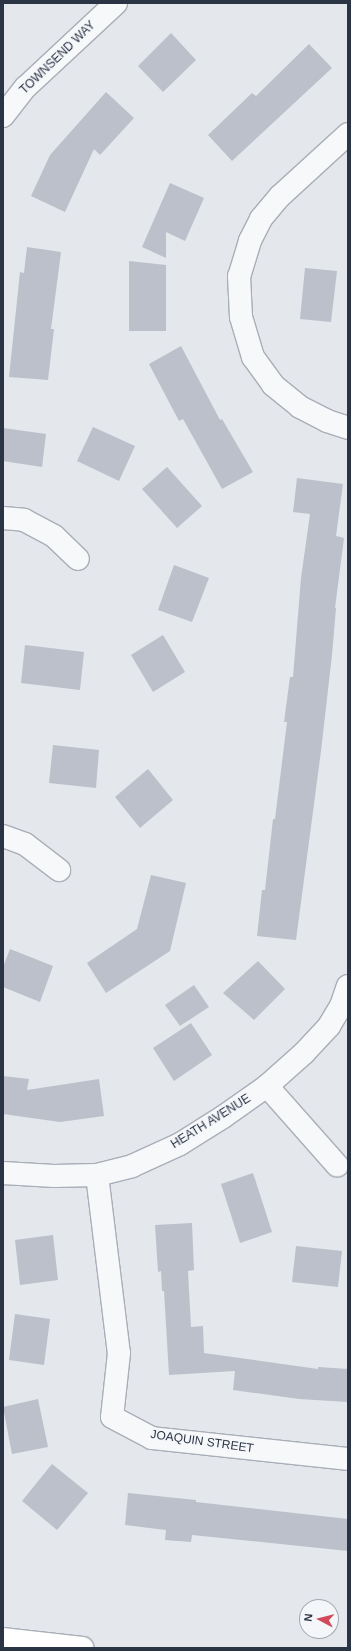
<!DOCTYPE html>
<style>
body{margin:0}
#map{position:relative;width:351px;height:1651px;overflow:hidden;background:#e4e7ec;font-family:Helvetica,sans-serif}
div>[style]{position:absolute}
.building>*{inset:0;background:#bbc0ca}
.roads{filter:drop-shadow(1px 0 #a9aeb7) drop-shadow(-1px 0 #a9aeb7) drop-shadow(0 1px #a9aeb7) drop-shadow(0 -1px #a9aeb7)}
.minor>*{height:22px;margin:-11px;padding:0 11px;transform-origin:11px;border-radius:11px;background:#f7f8fa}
.major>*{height:22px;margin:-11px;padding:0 11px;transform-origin:11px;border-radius:11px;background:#fff}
span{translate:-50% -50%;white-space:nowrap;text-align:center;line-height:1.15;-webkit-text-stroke:3px #f4f6f9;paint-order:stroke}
.street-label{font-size:12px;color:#2b3445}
.frame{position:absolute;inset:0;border:4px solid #2b3445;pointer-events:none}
.north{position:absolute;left:299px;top:1599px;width:40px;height:40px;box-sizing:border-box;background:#f4f6f9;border:1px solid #a4a8b1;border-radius:50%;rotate:277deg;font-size:11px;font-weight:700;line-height:16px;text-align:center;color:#2b3445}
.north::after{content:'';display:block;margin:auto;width:14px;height:18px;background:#d1495b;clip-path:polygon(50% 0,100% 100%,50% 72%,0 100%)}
</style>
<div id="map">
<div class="building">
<div style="clip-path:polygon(171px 33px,196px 60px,163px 92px,138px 66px)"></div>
<div style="clip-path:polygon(309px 44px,332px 68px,232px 161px,208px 135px,252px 93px,256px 96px)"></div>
<div style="clip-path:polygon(106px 92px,134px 118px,100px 155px,94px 149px,65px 212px,31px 196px,50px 155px)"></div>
<div style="clip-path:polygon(170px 183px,204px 198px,185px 241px,166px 232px,166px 258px,142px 247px)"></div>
<div style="clip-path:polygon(27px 247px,61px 252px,51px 329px,54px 329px,48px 380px,9px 377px,20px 272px,24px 273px)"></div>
<div style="clip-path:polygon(129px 261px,166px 265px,166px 331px,129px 331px)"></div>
<div style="clip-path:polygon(305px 268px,337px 271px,331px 322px,300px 319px)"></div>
<div style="clip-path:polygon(181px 346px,220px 420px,222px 419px,253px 472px,222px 489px,183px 419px,179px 421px,149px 364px)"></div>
<div style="clip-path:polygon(93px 427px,135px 446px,119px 481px,77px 461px)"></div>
<div style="clip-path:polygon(3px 428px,46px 434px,42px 467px,3px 461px)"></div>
<div style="clip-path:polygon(167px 467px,202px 506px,177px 528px,142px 489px)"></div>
<div style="clip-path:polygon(297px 478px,343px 484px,336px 536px,344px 538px,335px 608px,336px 608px,332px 655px,321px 751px,296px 940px,257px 936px,262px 890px,265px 890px,273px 819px,275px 819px,287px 722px,284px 722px,290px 677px,293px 677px,301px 578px,310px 514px,293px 512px)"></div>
<div style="clip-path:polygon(174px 565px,209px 578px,192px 622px,158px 610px)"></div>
<div style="clip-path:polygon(163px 635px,185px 672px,153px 692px,131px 655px)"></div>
<div style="clip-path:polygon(25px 645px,84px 652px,80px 690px,21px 683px)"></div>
<div style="clip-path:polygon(53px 745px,99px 750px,96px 788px,49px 783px)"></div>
<div style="clip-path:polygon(148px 769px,173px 800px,140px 828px,115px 797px)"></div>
<div style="clip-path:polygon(151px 875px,186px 883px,170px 951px,106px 993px,87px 963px,137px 929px)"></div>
<div style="clip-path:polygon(10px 949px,53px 966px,40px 1002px,3px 987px,3px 967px)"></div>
<div style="clip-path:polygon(258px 961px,285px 989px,254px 1020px,223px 993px)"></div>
<div style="clip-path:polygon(194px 985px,209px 1007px,180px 1026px,165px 1005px)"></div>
<div style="clip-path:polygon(191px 1023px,212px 1055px,174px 1081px,153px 1048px)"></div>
<div style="clip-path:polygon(3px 1076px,29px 1079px,27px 1090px,99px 1079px,104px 1116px,60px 1122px,3px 1114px)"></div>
<div style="clip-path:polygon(253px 1173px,272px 1232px,240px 1243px,221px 1184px)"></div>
<div style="clip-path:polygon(192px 1223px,194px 1270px,188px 1271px,191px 1327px,203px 1326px,204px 1353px,318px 1369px,318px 1367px,348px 1369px,348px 1402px,299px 1399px,233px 1390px,235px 1371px,169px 1375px,164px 1291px,162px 1291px,161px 1271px,158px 1272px,155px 1225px)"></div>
<div style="clip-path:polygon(53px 1235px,58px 1280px,20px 1285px,15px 1240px)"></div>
<div style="clip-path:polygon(296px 1246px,342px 1251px,338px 1287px,292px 1282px)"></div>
<div style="clip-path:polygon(15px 1314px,50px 1319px,44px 1365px,9px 1360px)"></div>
<div style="clip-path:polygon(38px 1399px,48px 1447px,12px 1454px,3px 1407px)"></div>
<div style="clip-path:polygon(52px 1464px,88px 1493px,57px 1530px,22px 1501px)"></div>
<div style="clip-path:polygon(128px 1493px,196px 1500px,196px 1502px,348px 1519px,348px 1551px,192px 1535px,191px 1542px,165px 1540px,166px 1530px,125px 1525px)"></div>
</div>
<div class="roads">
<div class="minor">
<div style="left:3px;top:116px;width:37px;rotate:-52deg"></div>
<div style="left:26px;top:87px;width:123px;rotate:-43deg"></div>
<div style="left:348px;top:134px;width:92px;rotate:137.6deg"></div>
<div style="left:280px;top:196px;width:30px;rotate:130deg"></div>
<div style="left:261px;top:219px;width:25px;rotate:117deg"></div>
<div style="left:250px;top:241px;width:37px;rotate:107deg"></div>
<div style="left:239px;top:276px;width:41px;rotate:87.2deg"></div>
<div style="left:241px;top:317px;width:42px;rotate:73.3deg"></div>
<div style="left:253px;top:357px;width:34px;rotate:54deg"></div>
<div style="left:273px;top:385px;width:35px;rotate:39deg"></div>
<div style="left:300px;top:407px;width:30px;rotate:27deg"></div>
<div style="left:327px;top:421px;width:22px;rotate:18deg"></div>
<div style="left:3px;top:518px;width:21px;rotate:5deg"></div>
<div style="left:24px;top:520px;width:34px;rotate:28deg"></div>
<div style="left:54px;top:536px;width:33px;rotate:44deg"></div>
<div style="left:3px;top:836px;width:23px;rotate:20deg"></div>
<div style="left:25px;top:844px;width:43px;rotate:37.4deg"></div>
<div style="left:267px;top:1086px;width:106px;rotate:48.5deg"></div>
<div style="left:3px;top:1173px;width:51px;rotate:3.4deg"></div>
<div style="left:54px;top:1176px;width:43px;rotate:-1.3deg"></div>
<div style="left:97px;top:1175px;width:36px;rotate:-14deg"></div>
<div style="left:132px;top:1166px;width:53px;rotate:-24.6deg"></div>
<div style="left:180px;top:1144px;width:51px;rotate:-32.1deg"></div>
<div style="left:223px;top:1117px;width:54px;rotate:-35.2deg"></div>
<div style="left:267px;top:1086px;width:50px;rotate:-41.7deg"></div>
<div style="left:304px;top:1053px;width:37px;rotate:-47deg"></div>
<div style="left:329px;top:1026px;width:23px;rotate:-59deg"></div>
<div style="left:341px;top:1006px;width:21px;rotate:-71deg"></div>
<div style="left:97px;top:1175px;width:179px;rotate:83deg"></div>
<div style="left:119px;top:1353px;width:64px;rotate:96.2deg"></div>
<div style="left:112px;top:1417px;width:45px;rotate:27.7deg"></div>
<div style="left:152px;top:1438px;width:197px;rotate:6.1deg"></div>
</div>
<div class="major">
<div style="left:3px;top:1639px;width:80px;rotate:6.5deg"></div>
</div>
</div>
<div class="street-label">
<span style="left:58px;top:58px;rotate:-44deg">TOWNSEND WAY</span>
<span style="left:211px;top:1122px;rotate:-32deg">HEATH AVENUE</span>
<span style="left:202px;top:1442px;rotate:8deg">JOAQUIN STREET</span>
</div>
<div class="frame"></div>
<div class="north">N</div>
</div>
